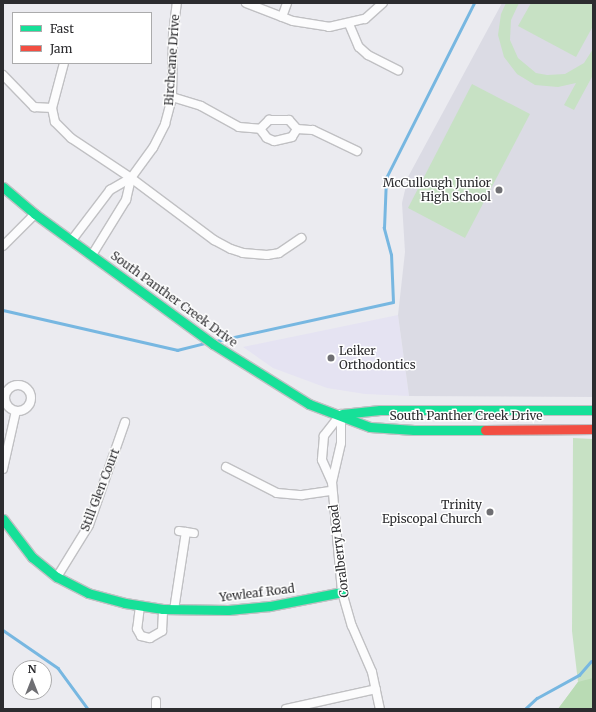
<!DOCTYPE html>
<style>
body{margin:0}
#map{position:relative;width:596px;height:712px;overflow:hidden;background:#ebebf0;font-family:Merriweather,serif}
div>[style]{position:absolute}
.commercial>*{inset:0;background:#e5e3f2}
.built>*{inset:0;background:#dbdbe4}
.green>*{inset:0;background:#c7e1c4}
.forest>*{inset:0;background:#b9dbb4}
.stream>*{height:2.5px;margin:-1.25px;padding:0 1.25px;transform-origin:1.25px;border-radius:1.25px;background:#77b7e1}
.roads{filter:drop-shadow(1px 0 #c0c0c3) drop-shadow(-1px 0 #c0c0c3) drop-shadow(0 1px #c0c0c3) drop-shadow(0 -1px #c0c0c3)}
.street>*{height:8px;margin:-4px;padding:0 4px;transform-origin:4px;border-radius:4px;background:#fcfcfd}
.street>.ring{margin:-4px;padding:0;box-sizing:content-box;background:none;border:8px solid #fcfcfd;border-radius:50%}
.fast>*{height:9px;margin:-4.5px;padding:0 4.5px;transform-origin:4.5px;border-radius:4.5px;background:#16e098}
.jam>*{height:9px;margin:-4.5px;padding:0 4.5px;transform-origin:4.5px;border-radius:4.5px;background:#f24e42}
.dots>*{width:11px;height:11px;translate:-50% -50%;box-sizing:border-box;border:2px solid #fff;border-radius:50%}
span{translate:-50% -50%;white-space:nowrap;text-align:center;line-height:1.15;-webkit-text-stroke:3px #fff;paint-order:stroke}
.street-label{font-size:12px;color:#2c2c2f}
.poi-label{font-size:12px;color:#2c2c2f}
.right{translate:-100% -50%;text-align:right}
.left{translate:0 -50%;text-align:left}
.frame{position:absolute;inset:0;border:4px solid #2c2c2f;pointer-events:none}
.legend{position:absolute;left:12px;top:12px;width:140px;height:52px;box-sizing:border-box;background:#fff;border:1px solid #ababac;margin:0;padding:5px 7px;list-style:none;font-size:12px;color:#2c2c2f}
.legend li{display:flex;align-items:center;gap:8px;height:20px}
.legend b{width:20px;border:1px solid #ababac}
.north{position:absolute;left:12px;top:660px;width:40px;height:40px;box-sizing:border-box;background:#fff;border:1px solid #ababac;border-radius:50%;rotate:0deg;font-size:11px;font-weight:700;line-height:16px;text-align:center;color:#2c2c2f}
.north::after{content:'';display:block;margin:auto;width:14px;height:18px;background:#6f6f73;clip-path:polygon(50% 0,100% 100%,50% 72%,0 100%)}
</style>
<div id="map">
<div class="commercial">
<div style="clip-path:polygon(398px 315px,409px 396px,365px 394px,327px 388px,273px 368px,243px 347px)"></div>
</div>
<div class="built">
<div style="clip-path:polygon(502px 3px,593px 3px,593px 397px,409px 396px,398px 315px,405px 252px,402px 203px,408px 177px)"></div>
</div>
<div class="green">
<div style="clip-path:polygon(506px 3px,519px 3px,511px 20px,510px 40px,518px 58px,536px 73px,547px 75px,565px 74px,584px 63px,593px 49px,593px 75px,574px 110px,564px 105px,576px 83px,558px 87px,535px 85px,517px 74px,504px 57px,498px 35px,501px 14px)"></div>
<div style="clip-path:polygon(531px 3px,593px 3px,593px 26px,576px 57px,518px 26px)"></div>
<div style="clip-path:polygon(472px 84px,530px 114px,465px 238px,408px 208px)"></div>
<div style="clip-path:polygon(573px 438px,593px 439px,593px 709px,558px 709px,578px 682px,572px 631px)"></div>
</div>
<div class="forest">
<div style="clip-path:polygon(593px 678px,593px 709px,558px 709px,578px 682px)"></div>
</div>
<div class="stream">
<div style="left:3px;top:310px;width:179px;rotate:12.9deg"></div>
<div style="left:177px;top:350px;width:29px;rotate:-14deg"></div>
<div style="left:216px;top:341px;width:181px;rotate:-12.4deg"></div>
<div style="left:393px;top:302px;width:47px;rotate:-92.4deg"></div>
<div style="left:391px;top:255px;width:28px;rotate:-105deg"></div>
<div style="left:384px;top:228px;width:50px;rotate:-87.7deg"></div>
<div style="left:386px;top:178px;width:196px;rotate:-63.3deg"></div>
<div style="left:3px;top:630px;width:67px;rotate:34.6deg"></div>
<div style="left:58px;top:668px;width:51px;rotate:53.8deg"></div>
<div style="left:525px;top:709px;width:16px;rotate:-43deg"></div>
<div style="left:537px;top:698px;width:48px;rotate:-28.7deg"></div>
<div style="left:579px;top:675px;width:18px;rotate:-49deg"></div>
</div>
<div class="roads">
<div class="street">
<div style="left:246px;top:3px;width:50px;rotate:21deg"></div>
<div style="left:293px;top:21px;width:36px;rotate:9deg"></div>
<div style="left:329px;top:27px;width:37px;rotate:-13deg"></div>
<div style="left:365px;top:19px;width:24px;rotate:-42deg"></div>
<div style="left:282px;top:17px;width:15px;rotate:-70deg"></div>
<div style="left:349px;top:24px;width:25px;rotate:67deg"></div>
<div style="left:359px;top:47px;width:12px;rotate:42deg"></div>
<div style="left:368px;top:55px;width:34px;rotate:27deg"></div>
<div style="left:64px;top:63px;width:47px;rotate:104.9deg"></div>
<div style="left:52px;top:108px;width:14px;rotate:78deg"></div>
<div style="left:55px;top:122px;width:23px;rotate:45deg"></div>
<div style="left:71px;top:138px;width:72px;rotate:33.7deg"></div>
<div style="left:131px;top:178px;width:104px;rotate:36.8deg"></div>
<div style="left:214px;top:240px;width:19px;rotate:28deg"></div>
<div style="left:231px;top:249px;width:13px;rotate:18deg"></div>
<div style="left:243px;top:253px;width:24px;rotate:5deg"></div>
<div style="left:267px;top:255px;width:12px;rotate:-9deg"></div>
<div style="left:279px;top:253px;width:27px;rotate:-34deg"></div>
<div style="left:3px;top:75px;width:45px;rotate:45.9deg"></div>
<div style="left:34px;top:107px;width:18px;rotate:3deg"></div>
<div style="left:172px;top:97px;width:30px;rotate:17deg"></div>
<div style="left:201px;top:106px;width:43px;rotate:28.9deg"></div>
<div style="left:239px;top:127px;width:21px;rotate:5deg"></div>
<div style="left:297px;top:129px;width:9px;rotate:122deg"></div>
<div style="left:292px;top:137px;width:18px;rotate:167deg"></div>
<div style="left:274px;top:141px;width:8px;rotate:-157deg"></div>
<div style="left:267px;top:138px;width:11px;rotate:-128deg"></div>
<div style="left:260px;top:129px;width:13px;rotate:-45deg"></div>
<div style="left:269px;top:120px;width:20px"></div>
<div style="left:289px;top:120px;width:12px;rotate:48deg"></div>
<div style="left:297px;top:129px;width:16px;rotate:4deg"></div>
<div style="left:313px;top:130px;width:49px;rotate:25.5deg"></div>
<div style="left:72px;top:240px;width:63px;rotate:-52.8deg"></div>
<div style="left:110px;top:190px;width:24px;rotate:-30deg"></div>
<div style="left:131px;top:178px;width:37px;rotate:-54deg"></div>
<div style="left:153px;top:148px;width:27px;rotate:-63deg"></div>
<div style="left:165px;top:124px;width:28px;rotate:-75deg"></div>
<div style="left:172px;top:97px;width:63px;rotate:-89.1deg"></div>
<div style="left:173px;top:34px;width:31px;rotate:-83deg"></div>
<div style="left:3px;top:246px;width:45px;rotate:-45deg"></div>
<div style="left:92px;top:255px;width:65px;rotate:-58.3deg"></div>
<div style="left:126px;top:200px;width:23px;rotate:-77deg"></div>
<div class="ring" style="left:5px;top:385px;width:18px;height:18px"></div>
<div style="left:341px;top:414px;width:28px;rotate:128deg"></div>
<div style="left:324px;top:436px;width:24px;rotate:95deg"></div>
<div style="left:322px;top:460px;width:24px;rotate:66deg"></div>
<div style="left:332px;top:482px;width:110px;rotate:84.8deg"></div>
<div style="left:342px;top:592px;width:35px;rotate:74deg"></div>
<div style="left:352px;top:626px;width:50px;rotate:66.5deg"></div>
<div style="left:372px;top:672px;width:38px;rotate:78deg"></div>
<div style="left:226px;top:467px;width:57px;rotate:27deg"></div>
<div style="left:277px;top:493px;width:25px;rotate:5deg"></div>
<div style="left:302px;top:495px;width:30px;rotate:-8deg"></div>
<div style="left:3px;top:469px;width:59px;rotate:-77.4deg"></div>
<div style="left:332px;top:482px;width:40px;rotate:-77deg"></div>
<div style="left:341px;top:443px;width:29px;rotate:-90deg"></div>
<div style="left:179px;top:531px;width:15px;rotate:8deg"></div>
<div style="left:57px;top:577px;width:61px;rotate:-58.4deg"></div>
<div style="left:89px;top:525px;width:109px;rotate:-70.7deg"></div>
<div style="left:140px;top:606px;width:23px;rotate:97deg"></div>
<div style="left:137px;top:629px;width:8px;rotate:60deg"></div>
<div style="left:141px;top:636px;width:9px;rotate:13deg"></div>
<div style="left:150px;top:638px;width:14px;rotate:-30deg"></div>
<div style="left:162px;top:631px;width:22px;rotate:-87deg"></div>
<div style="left:174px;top:610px;width:79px;rotate:-81.3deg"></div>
<div style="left:156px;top:701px;width:8px;rotate:90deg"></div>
<div style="left:286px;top:709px;width:92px;rotate:-12.5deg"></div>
</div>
<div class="fast">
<div style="left:3px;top:187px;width:42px;rotate:40.2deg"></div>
<div style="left:35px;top:214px;width:220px;rotate:36.1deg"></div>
<div style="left:213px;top:344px;width:113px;rotate:32deg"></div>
<div style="left:309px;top:404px;width:65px;rotate:20.7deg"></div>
<div style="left:370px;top:427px;width:44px;rotate:3.9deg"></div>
<div style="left:414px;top:430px;width:71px"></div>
<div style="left:342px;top:414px;width:38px;rotate:-6deg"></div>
<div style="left:380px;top:410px;width:213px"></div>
<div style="left:3px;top:519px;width:48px;rotate:52.7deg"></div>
<div style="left:32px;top:557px;width:32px;rotate:39deg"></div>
<div style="left:57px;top:577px;width:35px;rotate:27deg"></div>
<div style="left:88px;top:593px;width:38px;rotate:15deg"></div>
<div style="left:125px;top:603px;width:38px;rotate:9deg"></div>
<div style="left:163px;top:609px;width:65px;rotate:0.9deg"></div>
<div style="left:228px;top:610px;width:42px;rotate:-5.4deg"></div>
<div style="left:270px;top:606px;width:73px;rotate:-11deg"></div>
</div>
<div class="jam">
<div style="left:485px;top:430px;width:108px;rotate:-0.5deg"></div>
</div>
</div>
<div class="dots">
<div style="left:499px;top:190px;background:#6f6f73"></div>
<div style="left:331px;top:358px;background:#6f6f73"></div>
<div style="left:490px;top:512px;background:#6f6f73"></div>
</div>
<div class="street-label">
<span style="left:172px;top:60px;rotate:-86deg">Birchcane Drive</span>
<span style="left:174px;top:299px;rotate:36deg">South Panther Creek Drive</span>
<span style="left:466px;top:416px">South Panther Creek Drive</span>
<span style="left:100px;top:490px;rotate:-69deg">Still Glen Court</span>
<span style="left:339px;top:551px;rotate:-97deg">Coralberry Road</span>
<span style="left:257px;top:593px;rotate:-7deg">Yewleaf Road</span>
</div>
<div class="poi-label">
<span class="right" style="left:491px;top:190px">McCullough Junior<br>High School</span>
<span class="left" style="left:339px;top:358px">Leiker<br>Orthodontics</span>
<span class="right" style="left:482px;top:512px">Trinity<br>Episcopal Church</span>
</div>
<div class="frame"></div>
<ul class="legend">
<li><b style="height:5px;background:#16e098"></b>Fast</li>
<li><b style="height:5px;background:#f24e42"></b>Jam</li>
</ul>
<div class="north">N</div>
</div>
